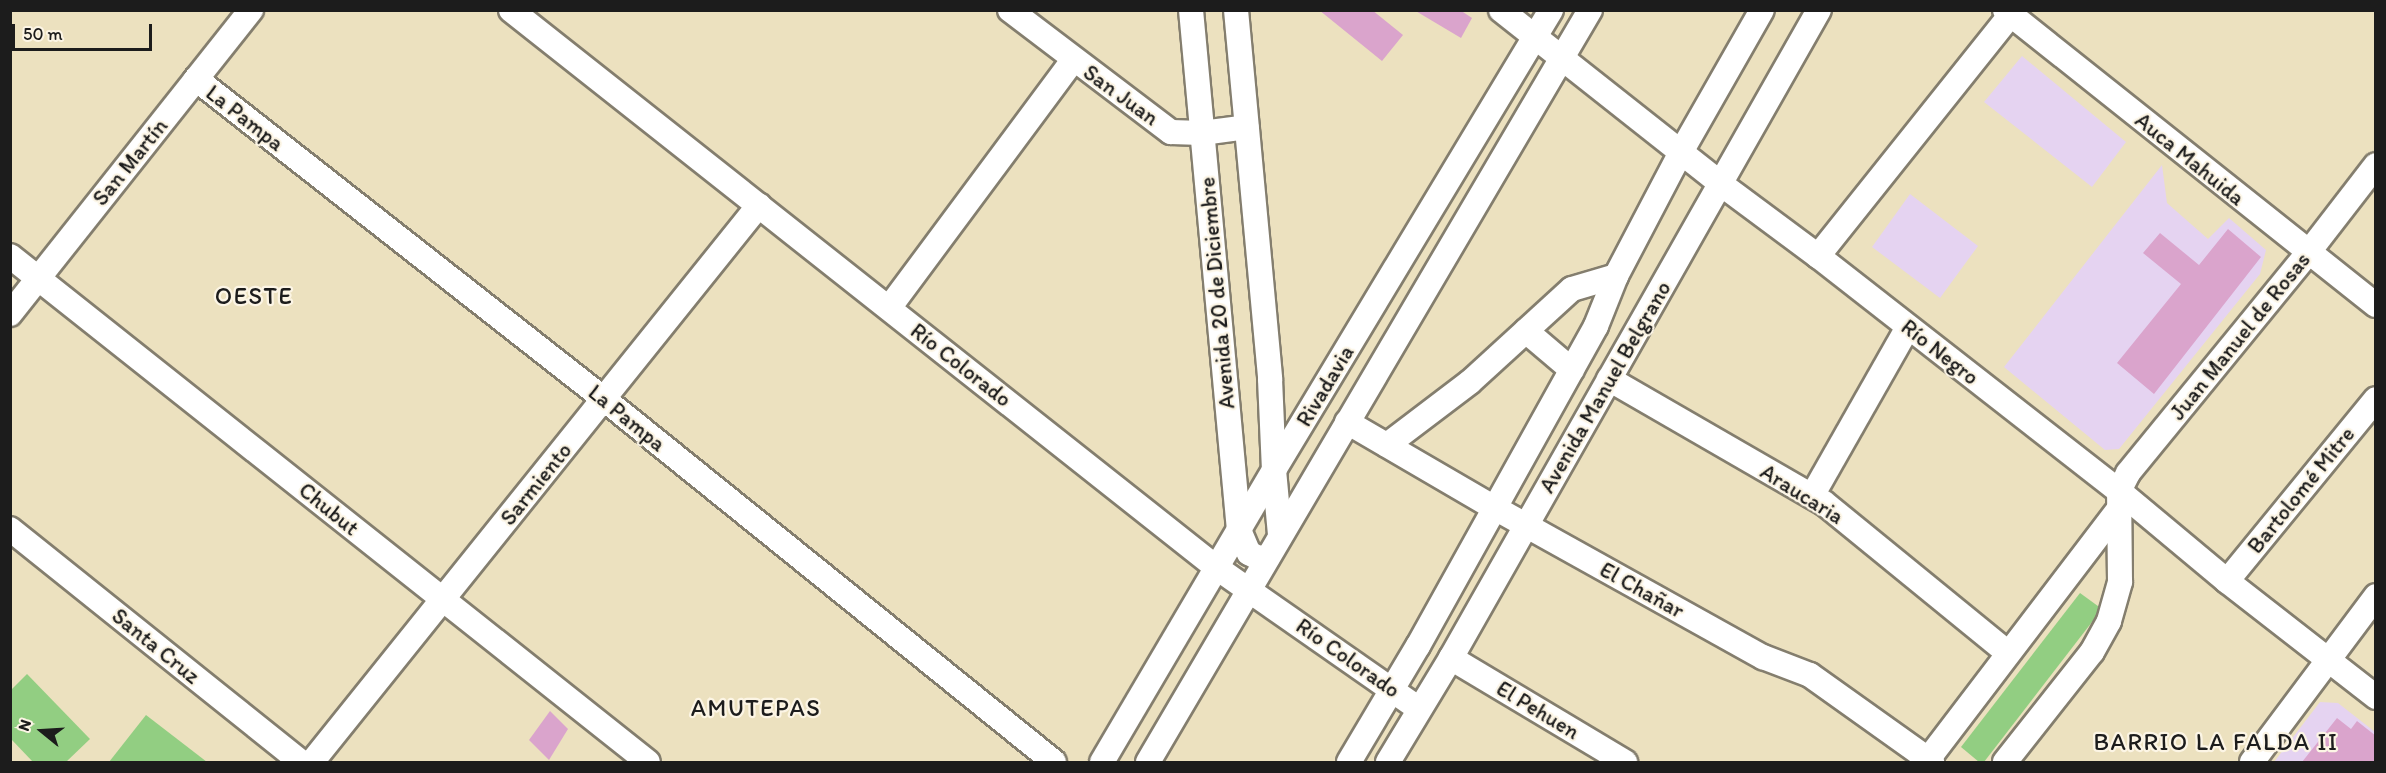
<!DOCTYPE html>
<meta charset="utf-8">
<style>
body{margin:0}
#map{position:relative;width:2386px;height:773px;overflow:hidden;background:#ece1bf;font-family:Itim,sans-serif}
div>[style]{position:absolute}
.built>*{inset:0;background:#e5d3f1}
.green>*{inset:0;background:#92ce82}
.building>*{inset:0;background:#daa4cc}
.roads{filter:drop-shadow(2px 0 #847e6e) drop-shadow(-2px 0 #847e6e) drop-shadow(0 2px #847e6e) drop-shadow(0 -2px #847e6e)}
.minor>*{height:24px;margin:-12px;padding:0 12px;transform-origin:12px;border-radius:12px;background:#fff}
span{translate:-50% -50%;white-space:nowrap;text-align:center;line-height:1.15;-webkit-text-stroke:4.5px #fcf5e5;paint-order:stroke}
.street-label{font-size:22px;color:#1c1c1c}
.neighbourhood-label{font-size:24px;color:#1c1c1c;letter-spacing:1.5px}
.frame{position:absolute;inset:0;border:12px solid #1c1c1c;pointer-events:none}
.north{position:absolute;left:12px;top:701px;width:60px;height:60px;-webkit-text-stroke:4px #fcf5e5;paint-order:stroke;rotate:288deg;font-size:16px;font-weight:700;line-height:24px;text-align:center;color:#1c1c1c}
.north::after{content:'';display:block;margin:auto;width:21px;height:27px;background:#1c1c1c;clip-path:polygon(50% 0,100% 100%,50% 72%,0 100%)}
.scale{position:absolute;left:12px;top:24px;width:140px;height:27px;box-sizing:border-box;border:3px solid #1c1c1c;border-top:0;padding-left:8px;font-size:18px;line-height:21px;white-space:nowrap;color:#1c1c1c;-webkit-text-stroke:4px #fcf5e5;paint-order:stroke}
</style>
<div id="map">
<div class="built">
<div style="clip-path:polygon(2022px 56px,2126px 142px,2092px 187px,1984px 102px)"></div>
<div style="clip-path:polygon(2162px 165px,2167px 203px,2208px 239px,2229px 218px,2266px 250px,2260px 274px,2119px 449px,2105px 450px,2004px 367px)"></div>
<div style="clip-path:polygon(1910px 194px,1978px 246px,1940px 298px,1872px 247px)"></div>
<div style="clip-path:polygon(2320px 702px,2338px 703px,2375px 732px,2375px 762px,2274px 762px)"></div>
</div>
<div class="green">
<div style="clip-path:polygon(2080px 593px,2102px 609px,1984px 762px,1979px 762px,1961px 747px)"></div>
<div style="clip-path:polygon(27px 674px,90px 739px,66px 762px,33px 762px,11px 739px,11px 690px)"></div>
<div style="clip-path:polygon(146px 715px,207px 762px,109px 762px)"></div>
</div>
<div class="building">
<div style="clip-path:polygon(1319px 10px,1372px 10px,1403px 35px,1382px 61px)"></div>
<div style="clip-path:polygon(1414px 10px,1460px 10px,1472px 18px,1461px 38px)"></div>
<div style="clip-path:polygon(2228px 229px,2261px 257px,2154px 394px,2117px 363px,2181px 284px,2143px 253px,2160px 233px,2199px 265px)"></div>
<div style="clip-path:polygon(550px 711px,568px 729px,549px 760px,529px 740px)"></div>
<div style="clip-path:polygon(2337px 718px,2351px 729px,2357px 721px,2376px 736px,2376px 762px,2302px 762px)"></div>
</div>
<div class="roads">
<div class="minor">
<div style="left:511px;top:10px;width:900px;rotate:38.32deg"></div>
<div style="left:1217px;top:568px;width:246px;rotate:34.9deg"></div>
<div style="left:1010px;top:10px;width:202px;rotate:37.2deg"></div>
<div style="left:1171px;top:132px;width:31px;rotate:2deg"></div>
<div style="left:1202px;top:133px;width:45px;rotate:-7.6deg"></div>
<div style="left:1191px;top:10px;width:522px;rotate:84.73deg"></div>
<div style="left:1239px;top:530px;width:25px;rotate:67deg"></div>
<div style="left:1249px;top:553px;width:10px;rotate:29deg"></div>
<div style="left:1258px;top:558px;width:10px;rotate:-6deg"></div>
<div style="left:1236px;top:10px;width:371px;rotate:84.7deg"></div>
<div style="left:1270px;top:379px;width:91px;rotate:87.5deg"></div>
<div style="left:1274px;top:470px;width:65px;rotate:84.7deg"></div>
<div style="left:1501px;top:10px;width:280px;rotate:38.3deg"></div>
<div style="left:1721px;top:184px;width:121px;rotate:36.6deg"></div>
<div style="left:1818px;top:256px;width:382px;rotate:38deg"></div>
<div style="left:2119px;top:491px;width:141px;rotate:39.8deg"></div>
<div style="left:2227px;top:581px;width:189px;rotate:37.9deg"></div>
<div style="left:2005px;top:10px;width:474px;rotate:38.5deg"></div>
<div style="left:196px;top:79px;width:519px;rotate:38.11deg"></div>
<div style="left:604px;top:399px;width:578px;rotate:38.89deg"></div>
<div style="left:10px;top:256px;width:814px;rotate:38.42deg"></div>
<div style="left:1818px;top:256px;width:310px;rotate:-51.4deg"></div>
<div style="left:889px;top:308px;width:309px;rotate:-53.4deg"></div>
<div style="left:10px;top:314px;width:388px;rotate:-51.6deg"></div>
<div style="left:1526px;top:331px;width:60px;rotate:40.3deg"></div>
<div style="left:1609px;top:379px;width:248px;rotate:30deg"></div>
<div style="left:1824px;top:503px;width:237px;rotate:39.2deg"></div>
<div style="left:1347px;top:422px;width:171px;rotate:30.2deg"></div>
<div style="left:1495px;top:508px;width:307px;rotate:29.1deg"></div>
<div style="left:1763px;top:657px;width:50px;rotate:21deg"></div>
<div style="left:1810px;top:675px;width:150px;rotate:35.5deg"></div>
<div style="left:1387px;top:445px;width:104px;rotate:-37.2deg"></div>
<div style="left:1470px;top:382px;width:138px;rotate:-42.4deg"></div>
<div style="left:1572px;top:289px;width:46px;rotate:-16.5deg"></div>
<div style="left:1812px;top:496px;width:194px;rotate:-60.4deg"></div>
<div style="left:10px;top:529px;width:373px;rotate:38.7deg"></div>
<div style="left:2227px;top:581px;width:235px;rotate:-50.7deg"></div>
<div style="left:1451px;top:658px;width:203px;rotate:30.9deg"></div>
<div style="left:312px;top:762px;width:714px;rotate:-51.25deg"></div>
<div style="left:1102px;top:762px;width:339px;rotate:-59.5deg"></div>
<div style="left:1274px;top:470px;width:537px;rotate:-58.94deg"></div>
<div style="left:1148px;top:762px;width:872px;rotate:-59.55deg"></div>
<div style="left:1349px;top:762px;width:135px;rotate:-59.3deg"></div>
<div style="left:1418px;top:646px;width:366px;rotate:-60.9deg"></div>
<div style="left:1596px;top:326px;width:54px;rotate:-68.2deg"></div>
<div style="left:1616px;top:276px;width:140px;rotate:-62.3deg"></div>
<div style="left:1681px;top:152px;width:163px;rotate:-60.3deg"></div>
<div style="left:1388px;top:762px;width:122px;rotate:-58.8deg"></div>
<div style="left:1451px;top:658px;width:745px;rotate:-60.41deg"></div>
<div style="left:1926px;top:762px;width:315px;rotate:-52.7deg"></div>
<div style="left:2005px;top:762px;width:140px;rotate:-51.7deg"></div>
<div style="left:2092px;top:652px;width:35px;rotate:-61deg"></div>
<div style="left:2109px;top:621px;width:41px;rotate:-74.2deg"></div>
<div style="left:2120px;top:582px;width:91px;rotate:-90.6deg"></div>
<div style="left:2119px;top:491px;width:20px;rotate:-63deg"></div>
<div style="left:2128px;top:473px;width:284px;rotate:-50.7deg"></div>
<div style="left:2308px;top:253px;width:111px;rotate:-52.3deg"></div>
<div style="left:2252px;top:762px;width:207px;rotate:-53.2deg"></div>
</div>
</div>
<div class="street-label">
<span style="left:1121px;top:95px;rotate:36deg">San Juan</span>
<span style="left:245px;top:118px;rotate:38deg">La Pampa</span>
<span style="left:2190px;top:159px;rotate:39deg">Auca Mahuida</span>
<span style="left:130px;top:162px;rotate:-51deg">San Martín</span>
<span style="left:1217px;top:293px;rotate:-95deg">Avenida 20 de Diciembre</span>
<span style="left:2240px;top:336px;rotate:-51deg">Juan Manuel de Rosas</span>
<span style="left:1940px;top:352px;rotate:38deg">Río Negro</span>
<span style="left:961px;top:365px;rotate:38deg">Río Colorado</span>
<span style="left:1325px;top:386px;rotate:-59deg">Rivadavia</span>
<span style="left:1605px;top:387px;rotate:-60deg">Avenida Manuel Belgrano</span>
<span style="left:627px;top:418px;rotate:39deg">La Pampa</span>
<span style="left:536px;top:484px;rotate:-51deg">Sarmiento</span>
<span style="left:2301px;top:490px;rotate:-51deg">Bartolomé Mitre</span>
<span style="left:1802px;top:494px;rotate:32deg">Araucaria</span>
<span style="left:329px;top:509px;rotate:39deg">Chubut</span>
<span style="left:1642px;top:590px;rotate:29deg">El Chañar</span>
<span style="left:156px;top:646px;rotate:39deg">Santa Cruz</span>
<span style="left:1348px;top:658px;rotate:35deg">Río Colorado</span>
<span style="left:1538px;top:710px;rotate:31deg">El Pehuen</span>
</div>
<div class="neighbourhood-label">
<span style="left:254px;top:296px">OESTE</span>
<span style="left:756px;top:708px">AMUTEPAS</span>
<span style="left:2216px;top:742px">BARRIO LA FALDA II</span>
</div>
<div class="frame"></div>
<div class="north">N</div>
<div class="scale">50 m</div>
</div>
